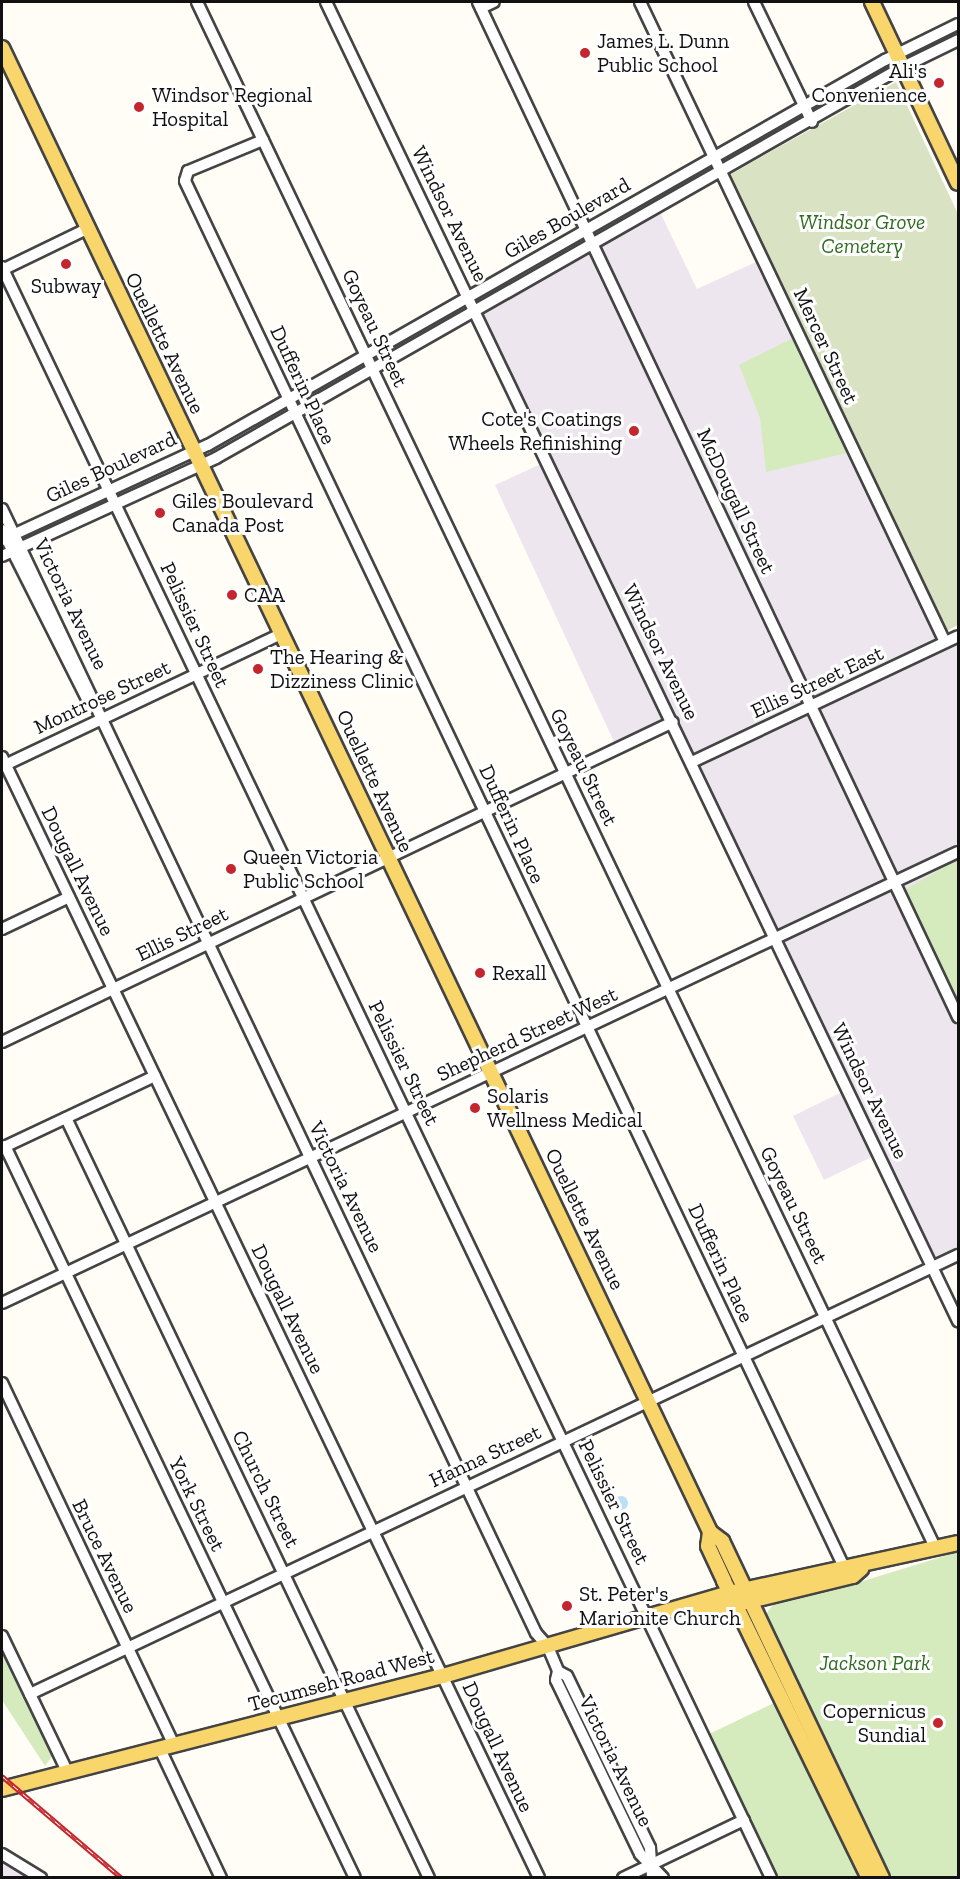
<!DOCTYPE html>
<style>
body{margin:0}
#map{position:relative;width:960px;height:1879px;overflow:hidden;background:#fffdf5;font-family:"Zilla Slab",serif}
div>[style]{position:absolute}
.industrial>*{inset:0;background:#eee6ef}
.green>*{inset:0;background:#d5ebbd}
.cemetery>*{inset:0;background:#d9e3c4}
.water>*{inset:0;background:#b9e0f7}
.round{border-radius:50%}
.roads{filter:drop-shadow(2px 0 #444) drop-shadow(-2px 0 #444) drop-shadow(0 2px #444) drop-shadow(0 -2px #444)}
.minor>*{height:10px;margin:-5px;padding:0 5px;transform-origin:5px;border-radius:5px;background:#fff}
.major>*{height:14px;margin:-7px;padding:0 7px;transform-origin:7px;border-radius:7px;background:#f9d66b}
.rail>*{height:4.5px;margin-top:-2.25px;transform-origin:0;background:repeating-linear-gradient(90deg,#fff 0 7px,#c4262e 0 14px);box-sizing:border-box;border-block:2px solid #c4262e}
.dots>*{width:16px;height:16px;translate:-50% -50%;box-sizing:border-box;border:3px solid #fff;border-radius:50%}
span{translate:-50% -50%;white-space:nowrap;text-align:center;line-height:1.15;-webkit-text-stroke:6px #fff;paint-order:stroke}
.poi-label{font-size:21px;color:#111}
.left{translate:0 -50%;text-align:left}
.right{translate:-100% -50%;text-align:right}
.street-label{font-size:21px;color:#111}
.park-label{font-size:21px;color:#2f6b1f;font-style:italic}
.frame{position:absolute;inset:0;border:3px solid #111;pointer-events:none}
</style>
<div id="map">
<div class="industrial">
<div style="clip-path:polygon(660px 212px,697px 289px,758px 261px,936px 635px,932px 644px,814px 699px,820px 709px,958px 641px,958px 1251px,936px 1262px,882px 1152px,824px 1180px,793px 1116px,852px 1087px,676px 717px,615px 744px,495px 485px,552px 459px,483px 313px)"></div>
<div style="clip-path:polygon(2px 1860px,31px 1877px,2px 1878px)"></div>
</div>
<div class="green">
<div style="clip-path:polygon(793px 338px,847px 453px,766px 472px,760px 418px,739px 365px)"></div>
<div style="clip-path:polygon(958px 859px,958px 1001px,906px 889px)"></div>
<div style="clip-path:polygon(958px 1552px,958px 1877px,886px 1877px,766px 1614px,776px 1601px,840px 1588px)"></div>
<div style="clip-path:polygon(2px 1644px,53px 1755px,45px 1766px,2px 1700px)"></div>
<div style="clip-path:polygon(778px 1701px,864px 1877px,775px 1877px,707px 1735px)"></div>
</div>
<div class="cemetery">
<div style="clip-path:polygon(896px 82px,958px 214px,958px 625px,941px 634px,729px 175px)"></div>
</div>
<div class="water">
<div class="round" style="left:614px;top:1496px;width:14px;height:14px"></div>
</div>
<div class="roads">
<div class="minor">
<div style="left:197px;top:2px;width:1714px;rotate:64.47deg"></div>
<div style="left:326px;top:2px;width:1463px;rotate:64.4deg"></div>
<div style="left:478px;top:2px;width:1123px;rotate:64.69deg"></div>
<div style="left:640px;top:2px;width:709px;rotate:64.52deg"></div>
<div style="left:754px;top:2px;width:133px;rotate:64.2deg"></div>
<div style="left:481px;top:8px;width:14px;rotate:-25deg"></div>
<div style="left:263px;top:140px;width:81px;rotate:157.5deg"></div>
<div style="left:188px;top:171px;width:10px;rotate:107deg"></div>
<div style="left:185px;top:181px;width:1535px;rotate:64.57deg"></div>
<div style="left:2px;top:267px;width:1785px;rotate:64.48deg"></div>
<div style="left:2px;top:270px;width:94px;rotate:-25.8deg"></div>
<div style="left:2px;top:509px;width:1244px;rotate:64.59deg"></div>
<div style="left:536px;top:1633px;width:18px;rotate:49deg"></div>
<div style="left:548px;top:1647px;width:26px;rotate:67deg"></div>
<div style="left:558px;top:1671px;width:9px;rotate:103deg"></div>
<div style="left:556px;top:1680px;width:193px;rotate:64.2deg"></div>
<div style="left:640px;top:1854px;width:33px;rotate:46deg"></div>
<div style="left:2px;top:530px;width:189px;rotate:63.3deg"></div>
<div style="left:2px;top:540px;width:227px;rotate:-24.8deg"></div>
<div style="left:208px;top:445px;width:779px;rotate:-29.63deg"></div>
<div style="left:885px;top:60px;width:81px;rotate:-26.3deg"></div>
<div style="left:2px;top:556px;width:235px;rotate:-24.6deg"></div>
<div style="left:216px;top:458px;width:790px;rotate:-29.65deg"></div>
<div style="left:903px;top:67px;width:61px;rotate:-26.1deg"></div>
<div style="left:2px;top:757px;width:1243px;rotate:64.4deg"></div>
<div style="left:692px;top:762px;width:294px;rotate:-25.3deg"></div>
<div style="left:5px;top:765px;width:306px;rotate:-25.4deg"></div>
<div style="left:2px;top:929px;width:74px;rotate:-25.5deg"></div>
<div style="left:2px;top:1042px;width:743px;rotate:-25.5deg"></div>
<div style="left:66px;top:1118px;width:842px;rotate:64.47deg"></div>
<div style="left:5px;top:1146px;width:811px;rotate:64.45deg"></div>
<div style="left:2px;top:1148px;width:169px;rotate:-25.2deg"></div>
<div style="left:2px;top:1303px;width:1057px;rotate:-25.26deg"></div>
<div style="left:2px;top:1383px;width:401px;rotate:64.6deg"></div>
<div style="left:2px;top:1636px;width:152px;rotate:64.3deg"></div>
<div style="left:558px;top:1671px;width:10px;rotate:29deg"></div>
<div style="left:567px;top:1676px;width:191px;rotate:64.2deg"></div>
<div style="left:650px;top:1848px;width:30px;rotate:86deg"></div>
<div style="left:30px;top:1694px;width:1027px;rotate:-25.32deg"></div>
<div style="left:160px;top:1749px;width:143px;rotate:64.7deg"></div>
<div style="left:2px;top:1854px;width:46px;rotate:31.6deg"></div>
<div style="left:623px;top:1878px;width:134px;rotate:-25.6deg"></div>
</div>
<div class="major">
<div style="left:872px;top:2px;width:200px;rotate:64.6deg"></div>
<div style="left:2px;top:48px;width:1644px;rotate:64.49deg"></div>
<div style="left:710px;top:1532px;width:15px;rotate:37deg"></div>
<div style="left:722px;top:1541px;width:373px;rotate:64.6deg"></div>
<div style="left:710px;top:1532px;width:14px;rotate:98deg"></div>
<div style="left:708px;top:1546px;width:38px;rotate:65deg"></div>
<div style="left:724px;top:1581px;width:331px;rotate:64deg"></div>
<div style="left:690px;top:1609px;width:14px;rotate:12deg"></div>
<div style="left:704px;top:1612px;width:153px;rotate:-13.6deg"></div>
<div style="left:853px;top:1576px;width:11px;rotate:-41deg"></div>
<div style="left:2px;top:1789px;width:455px;rotate:-14.4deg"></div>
<div style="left:443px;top:1676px;width:298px;rotate:-16.2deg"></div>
<div style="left:729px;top:1593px;width:234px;rotate:-12.3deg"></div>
</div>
</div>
<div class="rail">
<div style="left:2px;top:1776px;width:157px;rotate:40.4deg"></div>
</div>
<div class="dots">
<div style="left:585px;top:53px;background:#c4262e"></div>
<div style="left:939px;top:83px;background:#c4262e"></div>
<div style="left:139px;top:107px;background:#c4262e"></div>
<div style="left:66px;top:264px;background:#c4262e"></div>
<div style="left:634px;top:431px;background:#c4262e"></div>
<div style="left:160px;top:513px;background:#c4262e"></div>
<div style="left:232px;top:595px;background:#c4262e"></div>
<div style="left:258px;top:669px;background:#c4262e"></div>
<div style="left:231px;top:869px;background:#c4262e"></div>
<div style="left:480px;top:973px;background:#c4262e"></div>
<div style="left:475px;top:1108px;background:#c4262e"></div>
<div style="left:567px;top:1606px;background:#c4262e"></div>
<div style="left:938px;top:1723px;background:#c4262e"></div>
</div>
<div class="poi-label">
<span class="left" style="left:597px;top:53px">James L. Dunn<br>Public School</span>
<span class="right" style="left:927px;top:83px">Ali's<br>Convenience</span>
<span class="left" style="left:152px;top:107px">Windsor Regional<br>Hospital</span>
<span style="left:66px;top:286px">Subway</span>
<span class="right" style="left:622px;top:431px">Cote's Coatings<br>Wheels Refinishing</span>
<span class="left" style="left:172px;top:513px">Giles Boulevard<br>Canada Post</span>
<span class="left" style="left:244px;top:595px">CAA</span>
<span class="left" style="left:270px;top:669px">The Hearing &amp;<br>Dizziness Clinic</span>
<span class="left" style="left:243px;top:869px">Queen Victoria<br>Public School</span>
<span class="left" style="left:492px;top:973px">Rexall</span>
<span class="left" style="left:487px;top:1108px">Solaris<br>Wellness Medical</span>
<span class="left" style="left:579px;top:1606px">St. Peter's<br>Marionite Church</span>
<span class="right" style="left:926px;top:1723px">Copernicus<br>Sundial</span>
</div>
<div class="street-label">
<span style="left:450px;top:214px;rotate:64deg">Windsor Avenue</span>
<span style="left:567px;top:218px;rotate:-30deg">Giles Boulevard</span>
<span style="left:375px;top:328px;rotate:65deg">Goyeau Street</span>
<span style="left:165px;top:343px;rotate:64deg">Ouellette Avenue</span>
<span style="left:826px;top:346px;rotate:65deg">Mercer Street</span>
<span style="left:303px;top:385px;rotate:65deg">Dufferin Place</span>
<span style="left:111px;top:467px;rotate:-25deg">Giles Boulevard</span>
<span style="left:736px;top:501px;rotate:65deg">McDougall Street</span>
<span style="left:71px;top:604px;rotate:64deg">Victoria Avenue</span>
<span style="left:195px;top:625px;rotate:65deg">Pelissier Street</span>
<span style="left:661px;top:652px;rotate:64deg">Windsor Avenue</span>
<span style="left:817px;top:682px;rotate:-25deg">Ellis Street East</span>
<span style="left:102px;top:697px;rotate:-25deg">Montrose Street</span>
<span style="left:584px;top:767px;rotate:64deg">Goyeau Street</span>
<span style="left:375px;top:781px;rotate:65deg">Ouellette Avenue</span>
<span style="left:512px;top:824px;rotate:65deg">Dufferin Place</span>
<span style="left:78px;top:871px;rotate:64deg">Dougall Avenue</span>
<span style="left:182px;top:934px;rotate:-26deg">Ellis Street</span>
<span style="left:527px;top:1034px;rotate:-25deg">Shepherd Street West</span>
<span style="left:404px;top:1063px;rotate:64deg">Pelissier Street</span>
<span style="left:870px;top:1091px;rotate:64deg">Windsor Avenue</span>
<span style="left:346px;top:1187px;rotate:64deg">Victoria Avenue</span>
<span style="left:794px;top:1205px;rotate:64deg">Goyeau Street</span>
<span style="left:585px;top:1219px;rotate:64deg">Ouellette Avenue</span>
<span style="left:721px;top:1263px;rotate:65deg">Dufferin Place</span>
<span style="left:288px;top:1309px;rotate:64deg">Dougall Avenue</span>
<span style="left:485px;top:1456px;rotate:-25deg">Hanna Street</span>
<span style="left:266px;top:1489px;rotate:64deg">Church Street</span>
<span style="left:614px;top:1502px;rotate:64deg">Pelissier Street</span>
<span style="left:197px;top:1504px;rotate:64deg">York Street</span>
<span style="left:105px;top:1556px;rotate:64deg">Bruce Avenue</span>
<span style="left:341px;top:1680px;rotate:-15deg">Tecumseh Road West</span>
<span style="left:498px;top:1747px;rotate:65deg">Dougall Avenue</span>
<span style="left:616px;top:1761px;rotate:64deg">Victoria Avenue</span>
</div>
<div class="park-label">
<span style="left:862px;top:234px">Windsor Grove<br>Cemetery</span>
<span style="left:875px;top:1663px">Jackson Park</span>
</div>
<div class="frame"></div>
</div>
